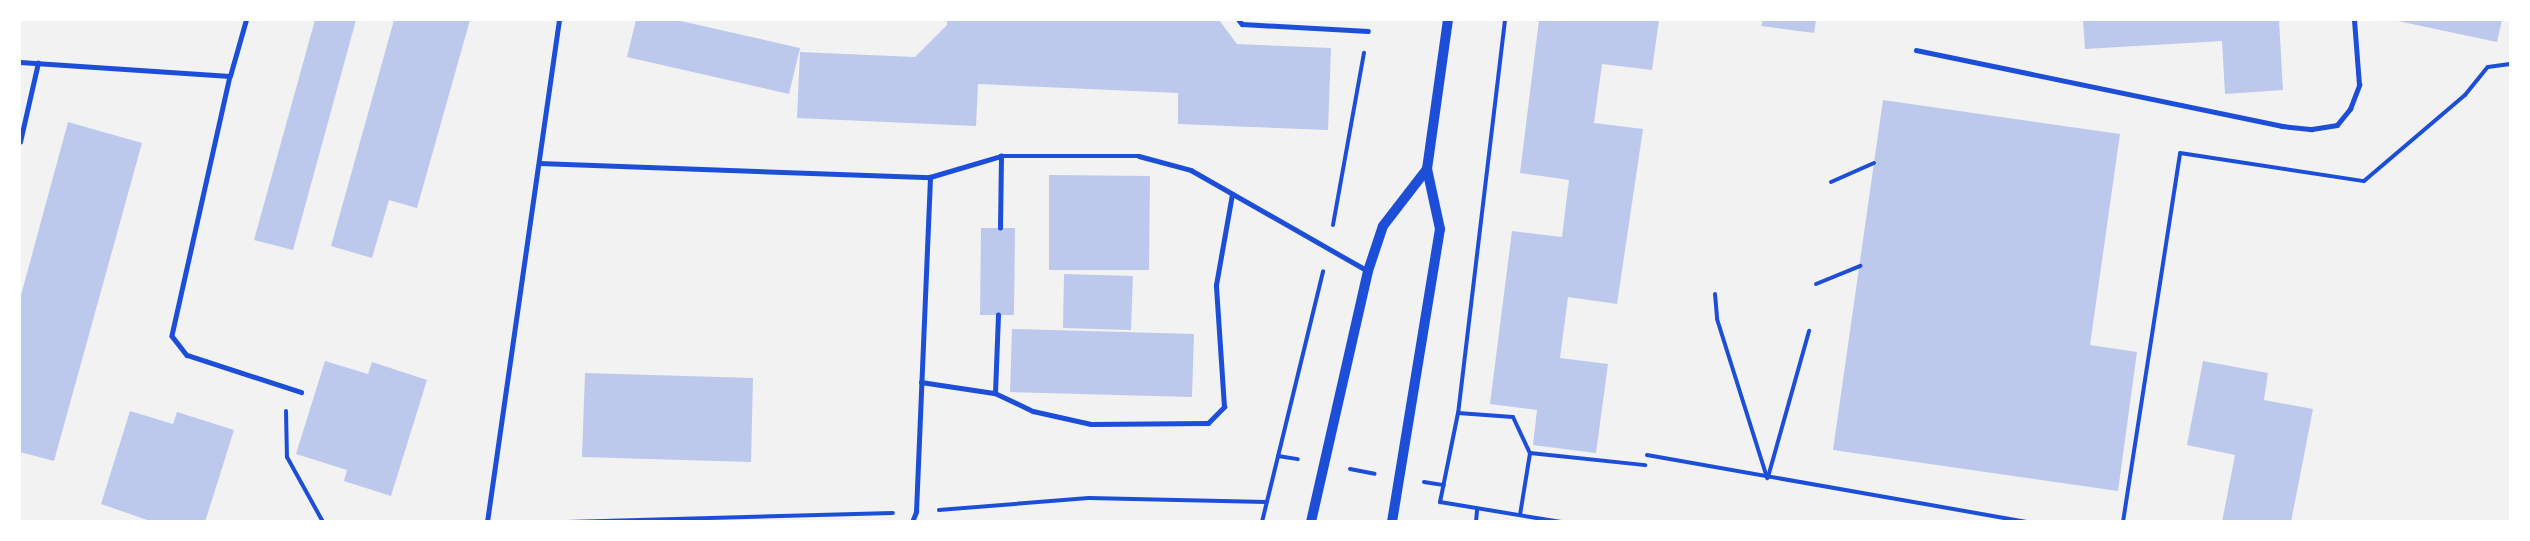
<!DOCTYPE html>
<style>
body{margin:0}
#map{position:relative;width:2530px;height:541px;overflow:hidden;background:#f2f2f2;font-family:"Sofia Sans Condensed",sans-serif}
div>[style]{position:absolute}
.building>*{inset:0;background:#bdc9ec}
.path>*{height:4px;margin:-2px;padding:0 2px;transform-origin:2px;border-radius:2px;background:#1d4ed8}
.service>*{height:4.5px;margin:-2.25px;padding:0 2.25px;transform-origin:2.25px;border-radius:2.25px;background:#1d4ed8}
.tertiary>*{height:10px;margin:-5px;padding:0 5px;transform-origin:5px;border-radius:5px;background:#1d4ed8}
span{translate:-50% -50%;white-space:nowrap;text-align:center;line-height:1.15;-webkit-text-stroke:6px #fff;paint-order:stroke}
.frame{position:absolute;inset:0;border:21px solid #fff;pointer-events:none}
</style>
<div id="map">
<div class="building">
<div style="clip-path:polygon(315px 20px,356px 20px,293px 250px,254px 240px)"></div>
<div style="clip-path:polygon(394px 20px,470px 20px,417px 208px,389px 200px,372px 258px,331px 246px)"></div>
<div style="clip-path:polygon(636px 20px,676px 20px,800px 48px,789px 94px,627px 57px)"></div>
<div style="clip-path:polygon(947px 20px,1219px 20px,1237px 44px,1331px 48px,1328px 130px,1178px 124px,1178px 93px,978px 84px,976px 126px,797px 118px,800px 52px,915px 57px,947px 25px)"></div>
<div style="clip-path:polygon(1539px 20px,1659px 20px,1652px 70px,1602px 64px,1594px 123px,1643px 129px,1617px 304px,1568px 297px,1560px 358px,1608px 364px,1596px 453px,1533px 445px,1537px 410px,1490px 404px,1512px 231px,1562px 237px,1569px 180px,1520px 173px)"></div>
<div style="clip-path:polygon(1763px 20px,1816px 20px,1814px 33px,1761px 26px)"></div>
<div style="clip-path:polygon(2083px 20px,2279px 20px,2283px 90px,2225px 94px,2222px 41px,2085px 49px)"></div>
<div style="clip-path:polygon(2393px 20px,2502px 20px,2497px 42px)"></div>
<div style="clip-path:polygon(1883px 100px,2120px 134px,2090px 345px,2137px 352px,2118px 491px,1833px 450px)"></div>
<div style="clip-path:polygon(68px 122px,142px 143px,54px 461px,20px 452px,20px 299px)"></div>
<div style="clip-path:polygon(1049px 175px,1150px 176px,1149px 270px,1049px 270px)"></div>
<div style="clip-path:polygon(981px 228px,1015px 228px,1014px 315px,980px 315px)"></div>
<div style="clip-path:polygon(1064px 274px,1133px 276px,1131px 330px,1063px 328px)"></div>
<div style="clip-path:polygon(1012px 329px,1194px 334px,1192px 397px,1010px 392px)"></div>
<div style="clip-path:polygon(325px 361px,368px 374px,372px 362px,427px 380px,391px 496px,344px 481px,347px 470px,296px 454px)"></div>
<div style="clip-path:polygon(2203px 361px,2268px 373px,2264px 400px,2313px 409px,2291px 522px,2222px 522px,2235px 455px,2187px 445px)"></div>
<div style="clip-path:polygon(585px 373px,753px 378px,751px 462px,582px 457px)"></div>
<div style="clip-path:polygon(130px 411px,173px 424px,177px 412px,234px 430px,205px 522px,153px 522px,101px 504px)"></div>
</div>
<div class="path">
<div style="left:1505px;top:20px;width:396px;rotate:96.8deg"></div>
<div style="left:1458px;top:413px;width:91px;rotate:101.4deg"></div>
<div style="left:1440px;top:502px;width:123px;rotate:9.4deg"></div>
<div style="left:1831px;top:182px;width:47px;rotate:-23.8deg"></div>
<div style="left:1333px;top:225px;width:175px;rotate:-79.8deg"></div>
<div style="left:1816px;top:284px;width:48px;rotate:-22.2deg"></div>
<div style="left:1715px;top:294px;width:25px;rotate:85deg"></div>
<div style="left:1717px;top:319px;width:167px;rotate:72.5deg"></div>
<div style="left:286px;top:411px;width:46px;rotate:88.8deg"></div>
<div style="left:287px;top:457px;width:74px;rotate:61deg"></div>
<div style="left:1458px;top:413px;width:55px;rotate:4.2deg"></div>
<div style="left:1513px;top:417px;width:40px;rotate:65deg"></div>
<div style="left:1530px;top:453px;width:116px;rotate:6deg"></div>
<div style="left:1647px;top:455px;width:387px;rotate:10deg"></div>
<div style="left:1278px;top:456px;width:20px;rotate:9deg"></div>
<div style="left:1350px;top:469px;width:25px;rotate:11deg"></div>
<div style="left:1768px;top:477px;width:152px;rotate:-74.3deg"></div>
<div style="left:1424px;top:482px;width:20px;rotate:9deg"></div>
<div style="left:939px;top:510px;width:150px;rotate:-4.6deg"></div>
<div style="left:1089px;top:498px;width:177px;rotate:1.3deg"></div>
<div style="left:1520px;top:515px;width:63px;rotate:-80.8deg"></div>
<div style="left:567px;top:522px;width:326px;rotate:-1.6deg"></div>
<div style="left:1262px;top:522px;width:258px;rotate:-76.3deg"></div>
<div style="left:1476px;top:522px;width:12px;rotate:-85deg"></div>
<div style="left:2123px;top:522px;width:373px;rotate:-81.2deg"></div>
<div style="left:2180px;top:153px;width:186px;rotate:8.7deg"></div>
<div style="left:2364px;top:181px;width:133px;rotate:-40.4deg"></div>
<div style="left:2465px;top:95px;width:36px;rotate:-51deg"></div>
<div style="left:2488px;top:67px;width:22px;rotate:-8deg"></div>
</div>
<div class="service">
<div style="left:1239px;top:20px;width:5px;rotate:53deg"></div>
<div style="left:1242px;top:24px;width:126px;rotate:3.2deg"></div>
<div style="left:1916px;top:50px;width:374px;rotate:11.7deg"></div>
<div style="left:2282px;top:126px;width:30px;rotate:6deg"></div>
<div style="left:2312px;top:129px;width:25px;rotate:-9deg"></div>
<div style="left:2337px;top:125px;width:21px;rotate:-51deg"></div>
<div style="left:2350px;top:109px;width:26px;rotate:-69deg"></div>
<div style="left:2359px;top:85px;width:65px;rotate:-94.4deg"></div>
<div style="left:20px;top:62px;width:210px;rotate:3.8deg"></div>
<div style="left:230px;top:76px;width:58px;rotate:-74.1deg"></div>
<div style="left:230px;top:76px;width:266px;rotate:102.6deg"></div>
<div style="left:172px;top:336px;width:24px;rotate:52deg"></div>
<div style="left:187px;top:355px;width:120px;rotate:18deg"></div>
<div style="left:20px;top:142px;width:81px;rotate:-77.2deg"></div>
<div style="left:539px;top:163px;width:391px;rotate:2.1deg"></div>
<div style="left:930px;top:177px;width:74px;rotate:-16.5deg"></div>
<div style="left:1001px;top:156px;width:138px"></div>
<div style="left:1139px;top:156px;width:54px;rotate:15.1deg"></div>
<div style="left:1191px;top:170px;width:204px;rotate:29.7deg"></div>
<div style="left:1000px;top:228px;width:72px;rotate:-89.2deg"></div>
<div style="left:921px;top:382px;width:75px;rotate:8.5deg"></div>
<div style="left:995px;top:393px;width:42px;rotate:25.3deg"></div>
<div style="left:1033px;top:411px;width:59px;rotate:12.6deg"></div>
<div style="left:1091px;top:424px;width:117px;rotate:-0.5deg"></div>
<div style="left:1208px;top:423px;width:23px;rotate:-45deg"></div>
<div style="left:1224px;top:407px;width:122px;rotate:-93.8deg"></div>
<div style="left:1216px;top:285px;width:92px;rotate:-80deg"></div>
<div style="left:995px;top:393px;width:78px;rotate:-87.8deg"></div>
<div style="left:487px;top:522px;width:507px;rotate:-81.84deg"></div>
<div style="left:912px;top:522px;width:11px;rotate:-68deg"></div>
<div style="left:916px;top:512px;width:335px;rotate:-87.6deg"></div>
</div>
<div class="tertiary">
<div style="left:1311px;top:522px;width:257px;rotate:-77.2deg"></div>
<div style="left:1368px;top:271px;width:47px;rotate:-71.6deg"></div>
<div style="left:1383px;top:226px;width:72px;rotate:-52.3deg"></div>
<div style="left:1392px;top:522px;width:297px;rotate:-80.7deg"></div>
<div style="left:1440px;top:229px;width:61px;rotate:-102.2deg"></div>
<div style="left:1427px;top:169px;width:150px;rotate:-82deg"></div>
</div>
<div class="frame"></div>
</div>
